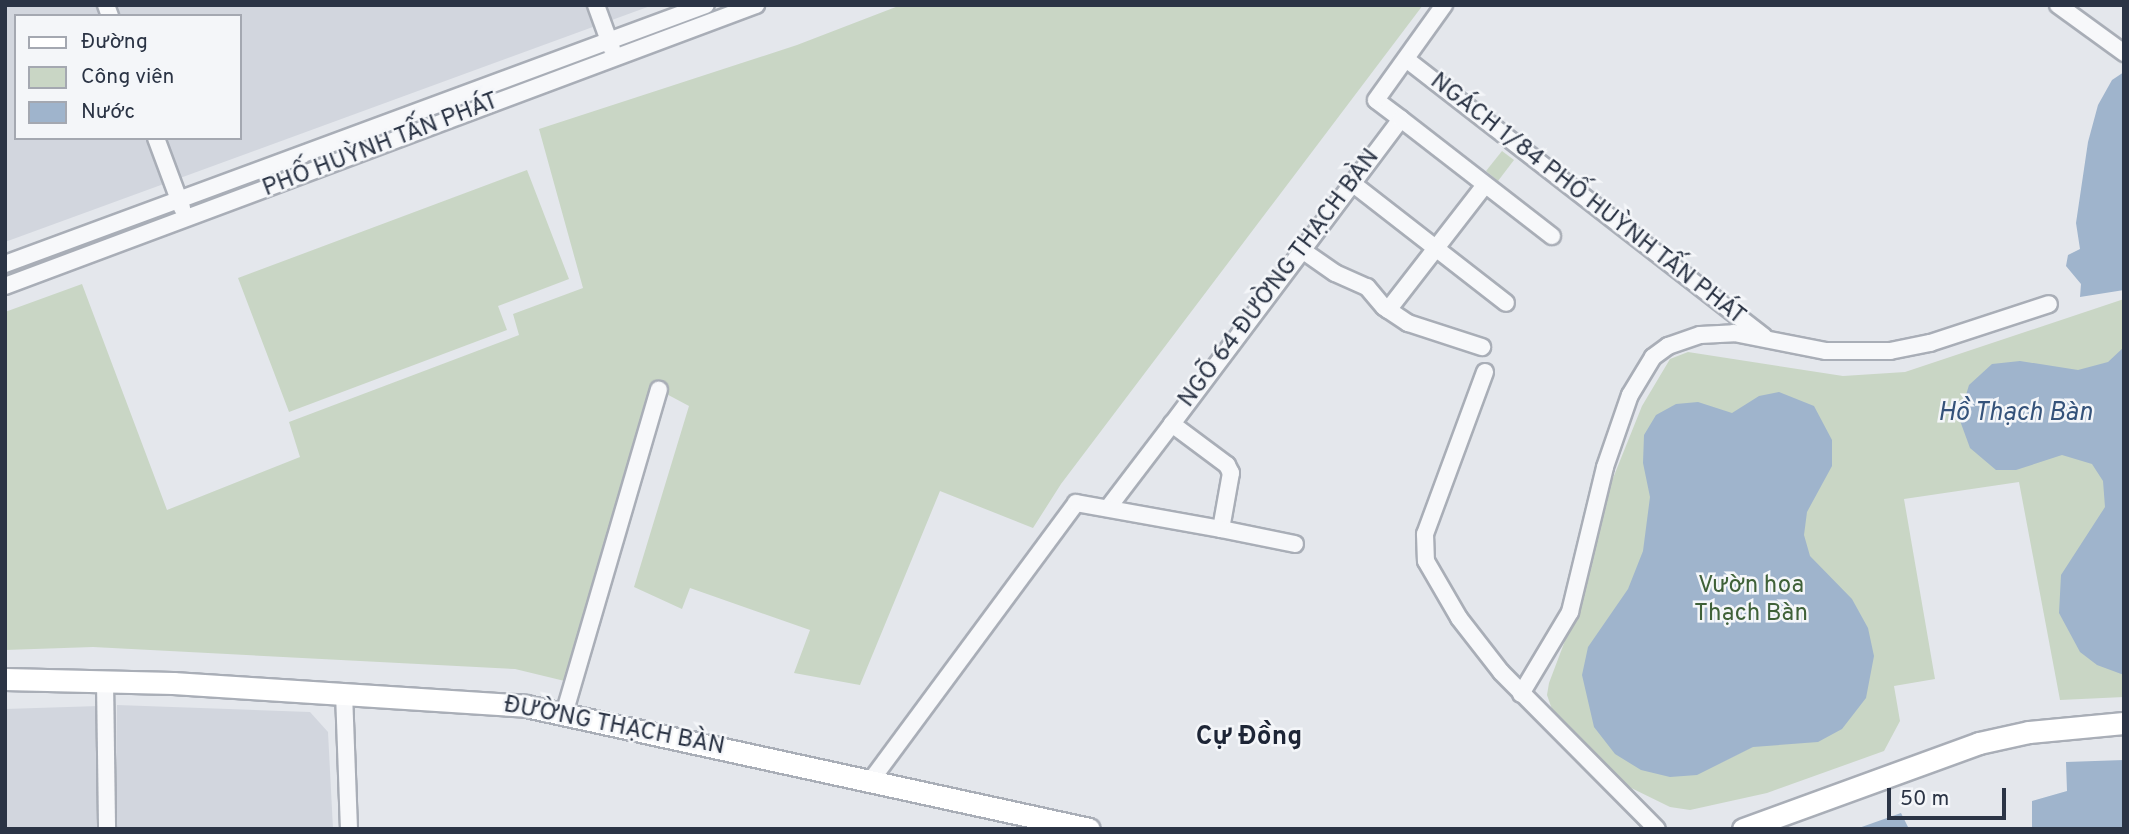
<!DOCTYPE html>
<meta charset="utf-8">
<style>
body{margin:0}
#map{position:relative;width:2129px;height:834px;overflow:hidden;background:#e4e7ec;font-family:Overpass,sans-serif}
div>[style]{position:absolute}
.built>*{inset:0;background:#d2d6de}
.green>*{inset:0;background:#c9d6c5}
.water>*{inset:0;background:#9fb4cc}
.roads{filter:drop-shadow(2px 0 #a9aeb7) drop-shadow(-2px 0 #a9aeb7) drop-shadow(0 2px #a9aeb7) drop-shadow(0 -2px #a9aeb7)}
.minor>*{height:16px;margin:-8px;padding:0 8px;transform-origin:8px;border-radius:8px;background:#f7f8fa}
.major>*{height:21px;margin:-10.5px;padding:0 10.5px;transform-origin:10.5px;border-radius:10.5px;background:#fff}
span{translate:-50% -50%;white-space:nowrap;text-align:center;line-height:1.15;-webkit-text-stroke:5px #f4f6f9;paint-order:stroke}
.street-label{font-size:24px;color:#2b3445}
.park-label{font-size:24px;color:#3f6138}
.water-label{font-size:26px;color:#34527a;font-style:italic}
.neighbourhood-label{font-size:26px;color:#1d2536;font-weight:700}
.frame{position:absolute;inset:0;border:7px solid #2b3445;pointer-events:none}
.legend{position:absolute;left:14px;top:14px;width:228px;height:126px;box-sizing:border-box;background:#f4f6f9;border:2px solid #a4a8b1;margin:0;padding:9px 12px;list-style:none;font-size:21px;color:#2b3445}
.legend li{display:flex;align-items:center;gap:14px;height:35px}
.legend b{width:35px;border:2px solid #a4a8b1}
.scale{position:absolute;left:1887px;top:788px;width:119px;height:32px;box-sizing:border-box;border:4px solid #2b3445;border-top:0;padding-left:9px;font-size:21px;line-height:24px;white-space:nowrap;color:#2b3445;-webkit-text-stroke:5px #f4f6f9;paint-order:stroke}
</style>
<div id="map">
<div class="built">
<div style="clip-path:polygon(evenodd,5px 5px,653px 5px,5px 242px,5px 5px,16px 16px,240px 16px,240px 138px,16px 138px,16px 16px)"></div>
<div style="clip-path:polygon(117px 705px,310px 712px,328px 732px,333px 829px,115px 829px)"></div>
<div style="clip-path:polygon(99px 706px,100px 829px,5px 829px,5px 709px)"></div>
</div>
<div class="green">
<div style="clip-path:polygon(901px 5px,1423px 5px,1061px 484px,1033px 528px,940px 491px,860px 685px,794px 673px,810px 630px,690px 588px,682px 609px,634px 587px,689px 406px,659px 390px,573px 683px,515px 669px,93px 647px,5px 650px,5px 312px,82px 284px,167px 510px,300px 457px,289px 422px,519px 335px,513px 314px,583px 288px,539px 129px,797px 45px)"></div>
<div style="clip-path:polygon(1502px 151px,1514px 160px,1498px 181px,1486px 171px)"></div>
<div style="clip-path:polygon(527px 170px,569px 279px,498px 306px,507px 330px,289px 412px,238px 278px)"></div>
<div style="clip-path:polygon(2124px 299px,2124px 697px,2060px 700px,2019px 482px,1904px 499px,1935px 679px,1894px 686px,1900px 721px,1884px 751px,1767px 793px,1690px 810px,1670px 807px,1621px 783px,1555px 718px,1547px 695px,1549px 683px,1583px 593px,1609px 488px,1642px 406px,1670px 359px,1688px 352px,1843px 376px,1905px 372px)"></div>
</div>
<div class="water">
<div style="clip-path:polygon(2124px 72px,2124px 290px,2080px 297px,2081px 284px,2066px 266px,2068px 255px,2080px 249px,2076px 223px,2088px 142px,2098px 105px,2112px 80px)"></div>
<div style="clip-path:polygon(2124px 347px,2124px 675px,2097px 665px,2080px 652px,2059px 613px,2061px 575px,2105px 507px,2103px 481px,2092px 464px,2062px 455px,2016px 470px,1996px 470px,1970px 448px,1959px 418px,1969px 385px,1992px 364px,2020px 361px,2078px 370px,2108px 362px)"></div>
<div style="clip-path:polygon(1779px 392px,1814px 406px,1832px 440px,1832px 466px,1807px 512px,1804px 535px,1810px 556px,1852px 599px,1868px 628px,1874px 656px,1866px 698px,1842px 729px,1818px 742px,1753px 747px,1697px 775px,1670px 777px,1641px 770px,1615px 754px,1594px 727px,1582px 675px,1588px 647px,1628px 589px,1643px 551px,1650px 497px,1643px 463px,1644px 435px,1656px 415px,1676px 404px,1698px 402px,1732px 413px,1759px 396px)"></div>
<div style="clip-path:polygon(2124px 760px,2124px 829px,2032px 829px,2032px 801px,2067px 791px,2066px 762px)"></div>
<div style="clip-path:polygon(1901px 813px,1909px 829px,1856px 829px)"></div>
</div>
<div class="roads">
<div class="minor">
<div style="left:106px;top:5px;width:12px;rotate:70deg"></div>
<div style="left:596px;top:5px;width:47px;rotate:70deg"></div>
<div style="left:2058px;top:5px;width:82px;rotate:36deg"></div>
<div style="left:1406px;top:59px;width:453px;rotate:37.8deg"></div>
<div style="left:1401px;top:119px;width:31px;rotate:-143deg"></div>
<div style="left:1376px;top:100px;width:117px;rotate:-54.4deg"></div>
<div style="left:156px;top:138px;width:75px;rotate:69.6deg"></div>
<div style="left:1352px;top:183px;width:195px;rotate:37.9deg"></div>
<div style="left:1302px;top:250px;width:40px;rotate:34.9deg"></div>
<div style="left:1335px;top:273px;width:35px;rotate:24deg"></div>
<div style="left:1367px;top:287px;width:26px;rotate:50deg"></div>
<div style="left:1384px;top:307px;width:29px;rotate:34deg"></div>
<div style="left:1408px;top:323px;width:78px;rotate:18deg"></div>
<div style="left:5px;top:264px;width:747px;rotate:-20.28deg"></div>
<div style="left:5px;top:286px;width:802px;rotate:-20.51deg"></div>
<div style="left:1388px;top:310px;width:158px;rotate:-52.2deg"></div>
<div style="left:1485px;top:372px;width:173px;rotate:110.3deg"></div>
<div style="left:1425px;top:534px;width:27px;rotate:88deg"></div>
<div style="left:1426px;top:561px;width:66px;rotate:59.9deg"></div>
<div style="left:1459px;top:618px;width:68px;rotate:52.1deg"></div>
<div style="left:1501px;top:672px;width:221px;rotate:45.2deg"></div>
<div style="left:1108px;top:508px;width:106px;rotate:-52.7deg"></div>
<div style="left:1295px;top:544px;width:76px;rotate:-168.5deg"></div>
<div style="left:1221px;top:529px;width:57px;rotate:-79.9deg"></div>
<div style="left:1231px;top:473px;width:9px;rotate:-117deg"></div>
<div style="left:1227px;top:465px;width:69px;rotate:-143.3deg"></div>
<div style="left:1172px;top:424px;width:381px;rotate:-53.1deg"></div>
<div style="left:1401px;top:119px;width:191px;rotate:37.8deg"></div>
<div style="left:105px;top:681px;width:148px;rotate:89.2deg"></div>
<div style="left:344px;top:693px;width:136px;rotate:87.9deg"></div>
<div style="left:1521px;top:694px;width:96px;rotate:-59.1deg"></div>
<div style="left:1570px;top:612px;width:149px;rotate:-76.4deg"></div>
<div style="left:1605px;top:467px;width:76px;rotate:-70.9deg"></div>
<div style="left:1630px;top:395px;width:44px;rotate:-58.8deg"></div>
<div style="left:1653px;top:357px;width:19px;rotate:-36deg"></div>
<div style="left:1668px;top:346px;width:34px;rotate:-19deg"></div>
<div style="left:1700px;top:335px;width:34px;rotate:-3deg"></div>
<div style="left:1734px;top:333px;width:94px;rotate:11.1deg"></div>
<div style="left:1826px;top:351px;width:64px"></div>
<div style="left:1890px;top:351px;width:41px;rotate:-11.3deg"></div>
<div style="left:1930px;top:343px;width:125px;rotate:-18.1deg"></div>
<div style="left:564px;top:714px;width:338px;rotate:-73.7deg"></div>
<div style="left:869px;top:783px;width:348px;rotate:-53.5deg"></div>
<div style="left:1076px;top:503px;width:147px;rotate:10.2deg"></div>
</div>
<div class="major">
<div style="left:5px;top:679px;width:168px;rotate:1.4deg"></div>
<div style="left:173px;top:683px;width:354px;rotate:3.7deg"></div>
<div style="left:526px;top:706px;width:576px;rotate:12.32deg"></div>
<div style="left:1743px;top:829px;width:251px;rotate:-20deg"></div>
<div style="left:1979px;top:743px;width:51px;rotate:-12.4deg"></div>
<div style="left:2029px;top:732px;width:95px;rotate:-5.4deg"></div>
</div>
</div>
<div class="street-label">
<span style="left:381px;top:146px;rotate:-21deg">PHỐ HUỲNH TẤN PHÁT</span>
<span style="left:1587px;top:200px;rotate:38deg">NGÁCH 1/84 PHỐ HUỲNH TẤN PHÁT</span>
<span style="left:1280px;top:279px;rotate:-53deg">NGÕ 64 ĐƯỜNG THẠCH BÀN</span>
<span style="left:614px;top:727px;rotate:11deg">ĐƯỜNG THẠCH BÀN</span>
</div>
<div class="park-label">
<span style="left:1751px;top:601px">Vườn hoa<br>Thạch Bàn</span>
</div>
<div class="water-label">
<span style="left:2015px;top:414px">Hồ Thạch Bàn</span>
</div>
<div class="neighbourhood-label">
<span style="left:1249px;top:738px">Cự Đồng</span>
</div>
<div class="frame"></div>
<ul class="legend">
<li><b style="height:9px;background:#fff"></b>Đường</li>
<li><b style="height:19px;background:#c9d6c5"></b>Công viên</li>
<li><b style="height:19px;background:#9fb4cc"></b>Nước</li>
</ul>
<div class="scale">50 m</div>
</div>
